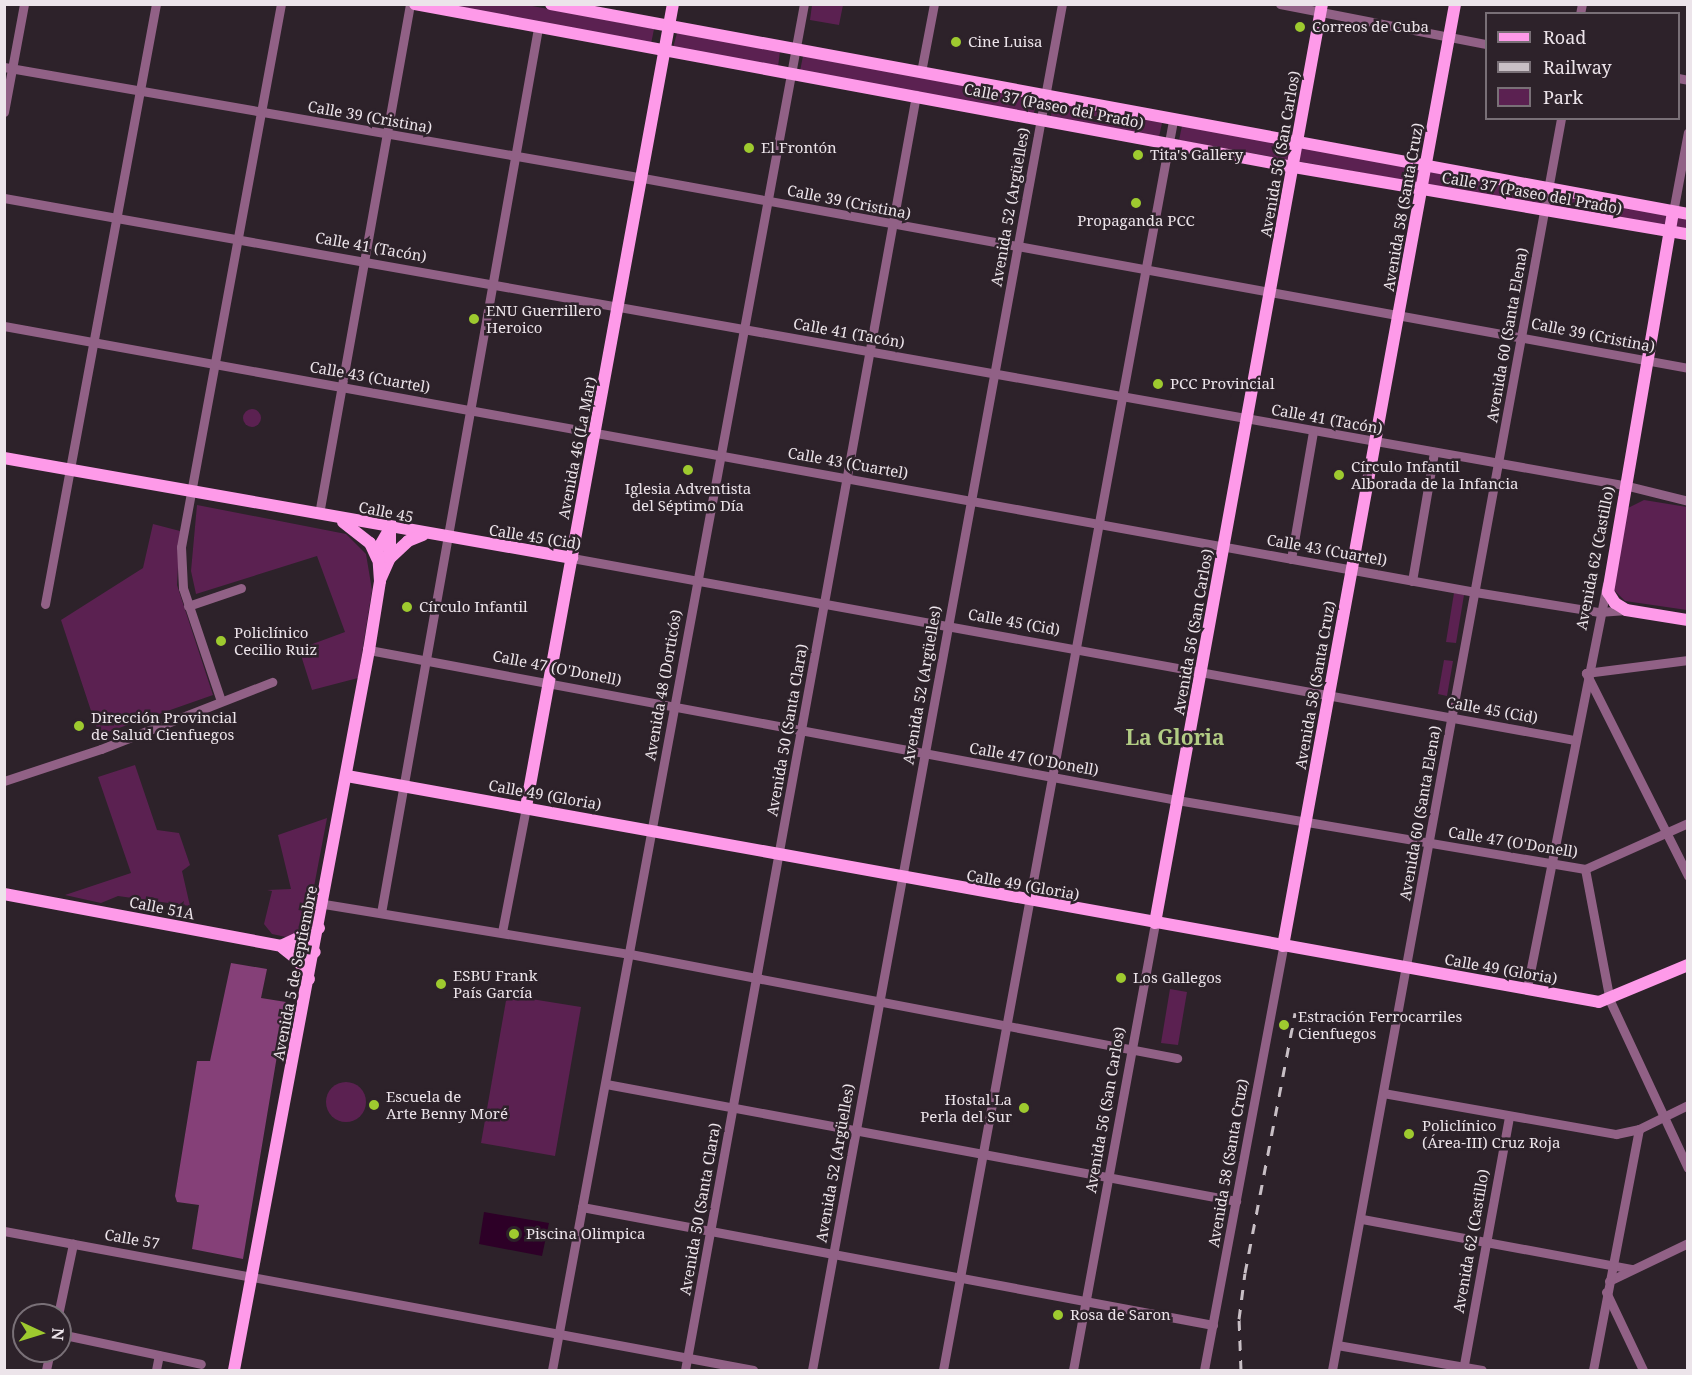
<!DOCTYPE html>
<meta charset="utf-8">
<style>
body{margin:0}
#map{position:relative;width:1692px;height:1375px;overflow:hidden;background:#2d222a;font-family:"Noto Serif",serif}
div>[style]{position:absolute}
.green>*{inset:0;background:#5b2151}
.round{border-radius:50%}
.forest>*{inset:0;background:#854078}
.water>*{inset:0;background:#2d0027}
.minor>*{height:9px;margin:-4.5px;padding:0 4.5px;transform-origin:4.5px;border-radius:4.5px;background:#916186}
.major>*{height:12px;margin:-6px;padding:0 6px;transform-origin:6px;border-radius:6px;background:#fe9ae9}
.rail>*{height:3px;margin-top:-1.5px;transform-origin:0;background:repeating-linear-gradient(90deg,#c8bfc5 0 10px,transparent 0 20px)}
.dots>*{width:16px;height:16px;translate:-50% -50%;box-sizing:border-box;border:3px solid #2d222a;border-radius:50%}
span{translate:-50% -50%;white-space:nowrap;text-align:center;line-height:1.15;-webkit-text-stroke:5px #2d222a;paint-order:stroke}
.poi-label{font-size:15px;color:#ece4ea}
.left{translate:0 -50%;text-align:left}
.right{translate:-100% -50%;text-align:right}
.street-label{font-size:15px;color:#ece4ea}
.district-label{font-size:21px;color:#b2cc84;font-weight:700}
.frame{position:absolute;inset:0;border:6px solid #ece4ea;pointer-events:none}
.legend{position:absolute;left:1485px;top:12px;width:195px;height:108px;box-sizing:border-box;background:#2d222a;border:2px solid #797077;margin:0;padding:8px 10px;list-style:none;font-size:18px;color:#ece4ea}
.legend li{display:flex;align-items:center;gap:12px;height:30px}
.legend b{width:30px;border:2px solid #797077}
.north{position:absolute;left:12px;top:1303px;width:60px;height:60px;box-sizing:border-box;background:#2d222a;border:2px solid #797077;border-radius:50%;rotate:94deg;font-size:16px;font-weight:700;line-height:24px;text-align:center;color:#ece4ea}
.north::after{content:'';display:block;margin:auto;width:21px;height:27px;background:#9eca2f;clip-path:polygon(50% 0,100% 100%,50% 72%,0 100%)}
</style>
<div id="map">
<div class="green">
<div style="clip-path:polygon(437px 5px,527px 5px,654px 29px,651px 44px)"></div>
<div style="clip-path:polygon(812px 5px,843px 5px,839px 25px,810px 20px)"></div>
<div style="clip-path:polygon(677px 33px,780px 51px,778px 67px,673px 48px)"></div>
<div style="clip-path:polygon(803px 56px,1037px 99px,1034px 113px,800px 71px)"></div>
<div style="clip-path:polygon(1053px 102px,1162px 123px,1159px 137px,1051px 116px)"></div>
<div style="clip-path:polygon(1182px 126px,1687px 218px,1687px 231px,1179px 140px)"></div>
<div class="round" style="left:243px;top:409px;width:18px;height:18px"></div>
<div style="clip-path:polygon(1644px 500px,1687px 507px,1687px 610px,1625px 601px,1613px 589px,1628px 508px)"></div>
<div style="clip-path:polygon(197px 505px,346px 534px,366px 554px,372px 590px,358px 678px,312px 690px,299px 649px,345px 632px,317px 556px,196px 594px,191px 571px)"></div>
<div style="clip-path:polygon(153px 524px,180px 531px,177px 585px,213px 695px,99px 735px,61px 620px,143px 568px)"></div>
<div style="clip-path:polygon(1454px 593px,1464px 595px,1456px 643px,1446px 642px)"></div>
<div style="clip-path:polygon(1444px 660px,1453px 661px,1447px 696px,1438px 694px)"></div>
<div style="clip-path:polygon(135px 765px,157px 830px,179px 833px,190px 865px,182px 871px,190px 906px,118px 896px,101px 903px,65px 895px,131px 873px,98px 777px)"></div>
<div style="clip-path:polygon(327px 818px,306px 929px,286px 937px,272px 934px,264px 924px,272px 891px,267px 890px,291px 889px,278px 835px)"></div>
<div style="clip-path:polygon(1170px 989px,1187px 992px,1178px 1045px,1161px 1043px)"></div>
<div style="clip-path:polygon(507px 995px,581px 1007px,555px 1156px,481px 1143px)"></div>
<div class="round" style="left:326px;top:1082px;width:40px;height:40px"></div>
</div>
<div class="forest">
<div style="clip-path:polygon(231px 963px,267px 969px,261px 998px,286px 1002px,243px 1259px,192px 1249px,199px 1205px,177px 1202px,175px 1196px,197px 1061px,210px 1061px)"></div>
</div>
<div class="water">
<div style="clip-path:polygon(484px 1212px,549px 1223px,542px 1256px,479px 1244px)"></div>
</div>
<div class="minor">
<div style="left:1280px;top:4px;width:210px;rotate:11deg"></div>
<div style="left:1580px;top:14px;width:10px;rotate:-79deg"></div>
<div style="left:4px;top:67px;width:649px;rotate:9.85deg"></div>
<div style="left:643px;top:178px;width:1062px;rotate:10.3deg"></div>
<div style="left:921px;top:72px;width:69px;rotate:-79.2deg"></div>
<div style="left:1678px;top:78px;width:10px;rotate:11deg"></div>
<div style="left:4px;top:112px;width:110px;rotate:-79.5deg"></div>
<div style="left:4px;top:198px;width:1645px;rotate:10.05deg"></div>
<div style="left:1624px;top:485px;width:66px;rotate:14deg"></div>
<div style="left:1673px;top:212px;width:81px;rotate:-79.4deg"></div>
<div style="left:4px;top:326px;width:1495px;rotate:10.25deg"></div>
<div style="left:1475px;top:592px;width:126px;rotate:9.2deg"></div>
<div style="left:1599px;top:612px;width:27px;rotate:-4deg"></div>
<div style="left:319px;top:514px;width:518px;rotate:-79.88deg"></div>
<div style="left:572px;top:558px;width:1018px;rotate:10.29deg"></div>
<div style="left:1291px;top:559px;width:129px;rotate:-80.2deg"></div>
<div style="left:1412px;top:581px;width:131px;rotate:-80.3deg"></div>
<div style="left:45px;top:604px;width:610px;rotate:-79.52deg"></div>
<div style="left:188px;top:606px;width:56px;rotate:-18.8deg"></div>
<div style="left:369px;top:650px;width:822px;rotate:10.52deg"></div>
<div style="left:1177px;top:800px;width:414px;rotate:9.6deg"></div>
<div style="left:1585px;top:869px;width:113px;rotate:-24.1deg"></div>
<div style="left:1688px;top:660px;width:103px;rotate:172.7deg"></div>
<div style="left:1586px;top:673px;width:227px;rotate:63.3deg"></div>
<div style="left:221px;top:701px;width:119px;rotate:-108.6deg"></div>
<div style="left:183px;top:588px;width:41px;rotate:-92.8deg"></div>
<div style="left:181px;top:547px;width:552px;rotate:-79.57deg"></div>
<div style="left:4px;top:781px;width:102px;rotate:-18.3deg"></div>
<div style="left:101px;top:749px;width:184px;rotate:-21.4deg"></div>
<div style="left:1585px;top:869px;width:134px;rotate:79.3deg"></div>
<div style="left:1610px;top:1001px;width:184px;rotate:65deg"></div>
<div style="left:324px;top:904px;width:310px;rotate:9.3deg"></div>
<div style="left:630px;top:954px;width:557px;rotate:10.77deg"></div>
<div style="left:381px;top:913px;width:899px;rotate:-79.94deg"></div>
<div style="left:502px;top:932px;width:127px;rotate:-79.1deg"></div>
<div style="left:1527px;top:988px;width:411px;rotate:-78.8deg"></div>
<div style="left:606px;top:1084px;width:641px;rotate:10.52deg"></div>
<div style="left:1383px;top:1093px;width:237px;rotate:10deg"></div>
<div style="left:1616px;top:1134px;width:24px;rotate:-12deg"></div>
<div style="left:1639px;top:1129px;width:55px;rotate:-26.1deg"></div>
<div style="left:582px;top:1207px;width:642px;rotate:10.59deg"></div>
<div style="left:1362px;top:1219px;width:275px;rotate:10.5deg"></div>
<div style="left:4px;top:1231px;width:762px;rotate:10.51deg"></div>
<div style="left:1609px;top:1281px;width:88px;rotate:-25.7deg"></div>
<div style="left:1606px;top:1292px;width:86px;rotate:64.6deg"></div>
<div style="left:58px;top:1315px;width:73px;rotate:-78.1deg"></div>
<div style="left:60px;top:1334px;width:144px;rotate:12deg"></div>
<div style="left:1337px;top:1345px;width:147px;rotate:9.8deg"></div>
<div style="left:46px;top:1370px;width:19px;rotate:-78deg"></div>
<div style="left:156px;top:1370px;width:15px;rotate:-79deg"></div>
<div style="left:552px;top:1370px;width:1389px;rotate:-79.55deg"></div>
<div style="left:685px;top:1370px;width:1296px;rotate:-79.73deg"></div>
<div style="left:812px;top:1370px;width:1389px;rotate:-79.63deg"></div>
<div style="left:943px;top:1370px;width:1271px;rotate:-79.57deg"></div>
<div style="left:1073px;top:1370px;width:454px;rotate:-79.6deg"></div>
<div style="left:1204px;top:1370px;width:431px;rotate:-79.4deg"></div>
<div style="left:1332px;top:1370px;width:1273px;rotate:-79.63deg"></div>
<div style="left:1463px;top:1370px;width:258px;rotate:-79.7deg"></div>
<div style="left:1593px;top:1370px;width:245px;rotate:-79.2deg"></div>
</div>
<div class="major">
<div style="left:415px;top:4px;width:894px;rotate:10.51deg"></div>
<div style="left:1294px;top:167px;width:400px;rotate:9.7deg"></div>
<div style="left:551px;top:4px;width:1156px;rotate:10.46deg"></div>
<div style="left:1673px;top:212px;width:386px;rotate:99.7deg"></div>
<div style="left:1608px;top:592px;width:13px;rotate:58deg"></div>
<div style="left:1615px;top:603px;width:13px;rotate:32deg"></div>
<div style="left:1626px;top:610px;width:63px;rotate:9.2deg"></div>
<div style="left:4px;top:458px;width:577px;rotate:9.98deg"></div>
<div style="left:343px;top:522px;width:34px;rotate:38deg"></div>
<div style="left:370px;top:543px;width:17px;rotate:65deg"></div>
<div style="left:391px;top:557px;width:23px;rotate:-43deg"></div>
<div style="left:408px;top:541px;width:16px;rotate:-22deg"></div>
<div style="left:380px;top:580px;width:24px;rotate:-66deg"></div>
<div style="left:390px;top:558px;width:30px;rotate:-90deg"></div>
<div style="left:347px;top:776px;width:1272px;rotate:10.23deg"></div>
<div style="left:1599px;top:1002px;width:96px;rotate:-22.6deg"></div>
<div style="left:526px;top:807px;width:816px;rotate:-79.63deg"></div>
<div style="left:4px;top:894px;width:316px;rotate:10.6deg"></div>
<div style="left:1155px;top:923px;width:934px;rotate:-79.7deg"></div>
<div style="left:281px;top:946px;width:42px;rotate:-25.3deg"></div>
<div style="left:1283px;top:946px;width:958px;rotate:-79.65deg"></div>
<div style="left:283px;top:948px;width:19px;rotate:39deg"></div>
<div style="left:298px;top:960px;width:22px;rotate:60deg"></div>
<div style="left:234px;top:1370px;width:733px;rotate:-79.38deg"></div>
<div style="left:369px;top:650px;width:70px;rotate:-80.9deg"></div>
<div style="left:380px;top:581px;width:32px;rotate:-94deg"></div>
<div style="left:378px;top:549px;width:24px;rotate:-60deg"></div>
</div>
<div class="rail">
<div style="left:1241px;top:1370px;width:51px;rotate:-92.2deg"></div>
<div style="left:1239px;top:1319px;width:46px;rotate:-82.6deg"></div>
<div style="left:1245px;top:1273px;width:265px;rotate:-79.1deg"></div>
</div>
<div class="dots">
<div style="left:1300px;top:27px;background:#9eca2f"></div>
<div style="left:956px;top:42px;background:#9eca2f"></div>
<div style="left:749px;top:148px;background:#9eca2f"></div>
<div style="left:1138px;top:155px;background:#9eca2f"></div>
<div style="left:1136px;top:203px;background:#9eca2f"></div>
<div style="left:474px;top:319px;background:#9eca2f"></div>
<div style="left:1158px;top:384px;background:#9eca2f"></div>
<div style="left:688px;top:470px;background:#9eca2f"></div>
<div style="left:1339px;top:475px;background:#9eca2f"></div>
<div style="left:407px;top:607px;background:#9eca2f"></div>
<div style="left:221px;top:641px;background:#9eca2f"></div>
<div style="left:79px;top:726px;background:#9eca2f"></div>
<div style="left:1121px;top:978px;background:#9eca2f"></div>
<div style="left:441px;top:984px;background:#9eca2f"></div>
<div style="left:1284px;top:1025px;background:#9eca2f"></div>
<div style="left:374px;top:1105px;background:#9eca2f"></div>
<div style="left:1024px;top:1108px;background:#9eca2f"></div>
<div style="left:1409px;top:1134px;background:#9eca2f"></div>
<div style="left:514px;top:1234px;background:#9eca2f"></div>
<div style="left:1058px;top:1315px;background:#9eca2f"></div>
</div>
<div class="poi-label">
<span class="left" style="left:1312px;top:27px">Correos de Cuba</span>
<span class="left" style="left:968px;top:42px">Cine Luisa</span>
<span class="left" style="left:761px;top:148px">El Frontón</span>
<span class="left" style="left:1150px;top:155px">Tita's Gallery</span>
<span style="left:1136px;top:221px">Propaganda PCC</span>
<span class="left" style="left:486px;top:319px">ENU Guerrillero<br>Heroico</span>
<span class="left" style="left:1170px;top:384px">PCC Provincial</span>
<span class="left" style="left:1351px;top:475px">Círculo Infantil<br>Alborada de la Infancia</span>
<span style="left:688px;top:497px">Iglesia Adventista<br>del Séptimo Día</span>
<span class="left" style="left:419px;top:607px">Círculo Infantil</span>
<span class="left" style="left:234px;top:641px">Policlínico<br>Cecilio Ruiz</span>
<span class="left" style="left:91px;top:726px">Dirección Provincial<br>de Salud Cienfuegos</span>
<span class="left" style="left:453px;top:984px">ESBU Frank<br>País García</span>
<span class="left" style="left:1133px;top:978px">Los Gallegos</span>
<span class="left" style="left:1298px;top:1025px">Estración Ferrocarriles<br>Cienfuegos</span>
<span class="left" style="left:386px;top:1105px">Escuela de<br>Arte Benny Moré</span>
<span class="right" style="left:1012px;top:1108px">Hostal La<br>Perla del Sur</span>
<span class="left" style="left:1422px;top:1134px">Policlínico<br>(Área-III) Cruz Roja</span>
<span class="left" style="left:526px;top:1234px">Piscina Olimpica</span>
<span class="left" style="left:1070px;top:1315px">Rosa de Saron</span>
</div>
<div class="street-label">
<span style="left:1054px;top:106px;rotate:11deg">Calle 37 (Paseo del Prado)</span>
<span style="left:370px;top:117px;rotate:10deg">Calle 39 (Cristina)</span>
<span style="left:1280px;top:154px;rotate:-80deg">Avenida 56 (San Carlos)</span>
<span style="left:1532px;top:193px;rotate:10deg">Calle 37 (Paseo del Prado)</span>
<span style="left:849px;top:202px;rotate:11deg">Calle 39 (Cristina)</span>
<span style="left:1010px;top:207px;rotate:-80deg">Avenida 52 (Argüelles)</span>
<span style="left:1403px;top:207px;rotate:-80deg">Avenida 58 (Santa Cruz)</span>
<span style="left:371px;top:247px;rotate:10deg">Calle 41 (Tacón)</span>
<span style="left:849px;top:333px;rotate:10deg">Calle 41 (Tacón)</span>
<span style="left:1507px;top:335px;rotate:-80deg">Avenida 60 (Santa Elena)</span>
<span style="left:1593px;top:335px;rotate:11deg">Calle 39 (Cristina)</span>
<span style="left:370px;top:377px;rotate:10deg">Calle 43 (Cuartel)</span>
<span style="left:1327px;top:419px;rotate:10deg">Calle 41 (Tacón)</span>
<span style="left:577px;top:448px;rotate:-79deg">Avenida 46 (La Mar)</span>
<span style="left:848px;top:463px;rotate:10deg">Calle 43 (Cuartel)</span>
<span style="left:386px;top:512px;rotate:11deg">Calle 45</span>
<span style="left:535px;top:537px;rotate:9deg">Calle 45 (Cid)</span>
<span style="left:1327px;top:550px;rotate:10deg">Calle 43 (Cuartel)</span>
<span style="left:1595px;top:558px;rotate:-79deg">Avenida 62 (Castillo)</span>
<span style="left:1014px;top:622px;rotate:10deg">Calle 45 (Cid)</span>
<span style="left:1193px;top:632px;rotate:-80deg">Avenida 56 (San Carlos)</span>
<span style="left:557px;top:668px;rotate:11deg">Calle 47 (O'Donell)</span>
<span style="left:663px;top:685px;rotate:-80deg">Avenida 48 (Dorticós)</span>
<span style="left:922px;top:685px;rotate:-80deg">Avenida 52 (Argüelles)</span>
<span style="left:1315px;top:685px;rotate:-80deg">Avenida 58 (Santa Cruz)</span>
<span style="left:1492px;top:710px;rotate:10deg">Calle 45 (Cid)</span>
<span style="left:787px;top:730px;rotate:-80deg">Avenida 50 (Santa Clara)</span>
<span style="left:1034px;top:759px;rotate:10deg">Calle 47 (O'Donell)</span>
<span style="left:545px;top:795px;rotate:10deg">Calle 49 (Gloria)</span>
<span style="left:1420px;top:813px;rotate:-80deg">Avenida 60 (Santa Elena)</span>
<span style="left:1513px;top:842px;rotate:9deg">Calle 47 (O'Donell)</span>
<span style="left:1023px;top:885px;rotate:10deg">Calle 49 (Gloria)</span>
<span style="left:162px;top:908px;rotate:11deg">Calle 51A</span>
<span style="left:1501px;top:969px;rotate:10deg">Calle 49 (Gloria)</span>
<span style="left:295px;top:973px;rotate:-79deg">Avenida 5 de Septiembre</span>
<span style="left:1105px;top:1110px;rotate:-80deg">Avenida 56 (San Carlos)</span>
<span style="left:835px;top:1163px;rotate:-80deg">Avenida 52 (Argüelles)</span>
<span style="left:1228px;top:1163px;rotate:-80deg">Avenida 58 (Santa Cruz)</span>
<span style="left:700px;top:1209px;rotate:-80deg">Avenida 50 (Santa Clara)</span>
<span style="left:132px;top:1239px;rotate:10deg">Calle 57</span>
<span style="left:1471px;top:1241px;rotate:-80deg">Avenida 62 (Castillo)</span>
</div>
<div class="district-label">
<span style="left:1175px;top:737px">La Gloria</span>
</div>
<div class="frame"></div>
<ul class="legend">
<li><b style="height:8px;background:#fe9ae9"></b>Road</li>
<li><b style="height:8px;background:#c8bfc5"></b>Railway</li>
<li><b style="height:16px;background:#5b2151"></b>Park</li>
</ul>
<div class="north">N</div>
</div>
